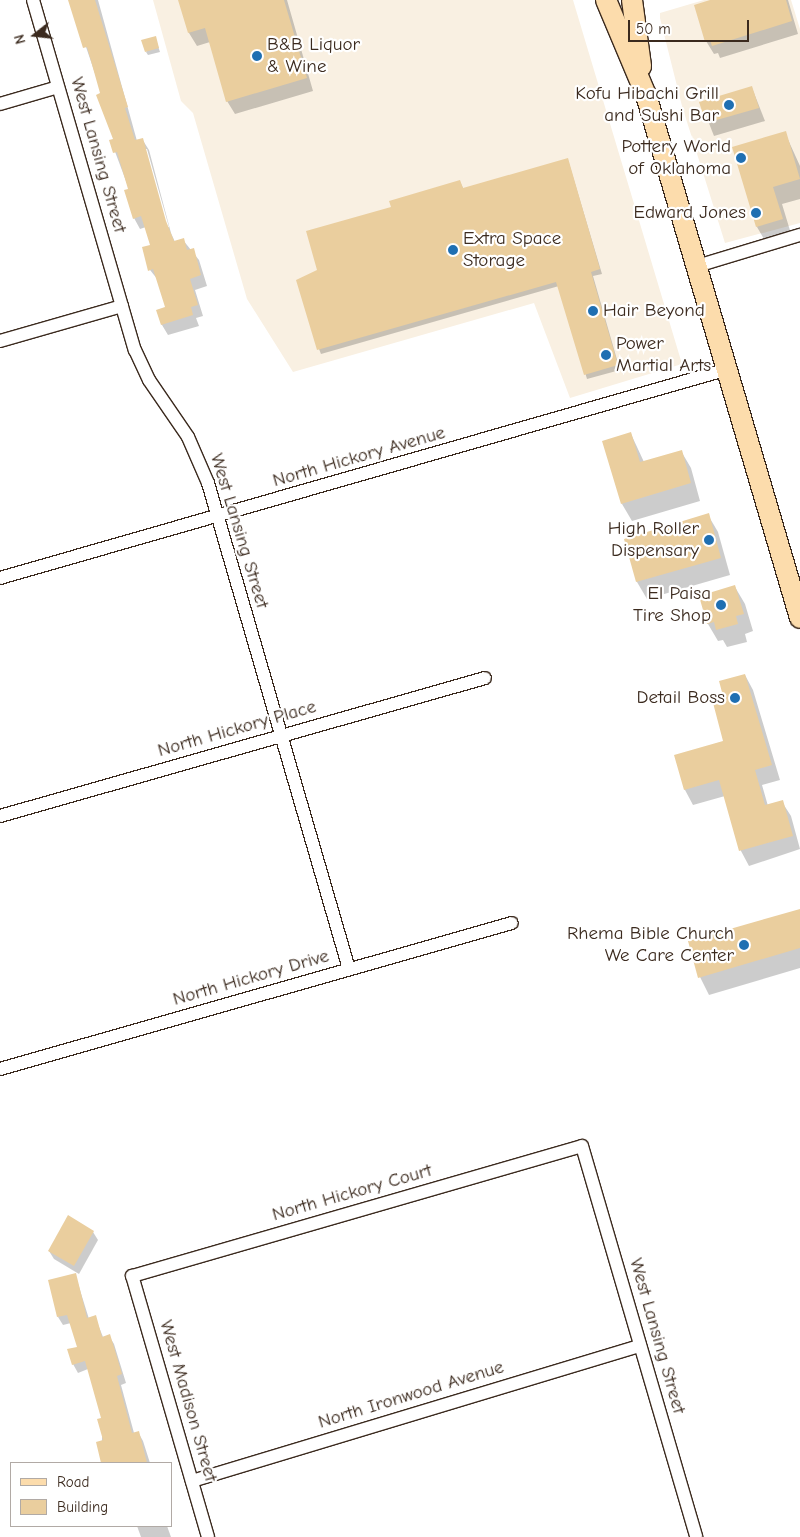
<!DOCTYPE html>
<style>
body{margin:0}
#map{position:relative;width:800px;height:1537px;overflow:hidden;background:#fff;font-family:"Comic Neue",sans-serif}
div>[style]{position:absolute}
.built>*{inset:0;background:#f9f0e2}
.shadow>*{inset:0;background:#0003}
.building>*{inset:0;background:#eace9e}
.roads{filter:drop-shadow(1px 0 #3b2a1e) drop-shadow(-1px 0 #3b2a1e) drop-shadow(0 1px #3b2a1e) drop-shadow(0 -1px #3b2a1e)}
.minor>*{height:12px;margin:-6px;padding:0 6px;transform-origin:6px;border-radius:6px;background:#fff}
.primary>*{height:20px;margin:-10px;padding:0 10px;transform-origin:10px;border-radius:10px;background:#fcdcac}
.dots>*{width:14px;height:14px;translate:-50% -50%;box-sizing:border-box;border:2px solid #fff;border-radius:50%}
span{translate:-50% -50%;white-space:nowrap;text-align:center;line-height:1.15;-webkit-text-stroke:4.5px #fff;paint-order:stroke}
.poi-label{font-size:19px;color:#3b2a1e}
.left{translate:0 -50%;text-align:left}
.right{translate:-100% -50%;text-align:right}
.street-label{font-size:19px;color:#3b2a1e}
.legend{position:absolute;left:10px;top:1462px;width:162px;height:65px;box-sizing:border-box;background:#fff;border:1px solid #b1aaa5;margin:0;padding:6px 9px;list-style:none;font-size:15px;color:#3b2a1e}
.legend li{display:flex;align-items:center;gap:10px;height:25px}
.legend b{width:25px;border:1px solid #b1aaa5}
.north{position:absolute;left:10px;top:10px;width:50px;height:50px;-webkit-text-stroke:4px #fff;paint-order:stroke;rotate:254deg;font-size:14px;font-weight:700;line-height:20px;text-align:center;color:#3b2a1e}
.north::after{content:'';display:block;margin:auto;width:18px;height:22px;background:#3b2a1e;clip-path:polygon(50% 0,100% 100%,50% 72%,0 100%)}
.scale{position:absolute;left:628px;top:20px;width:121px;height:22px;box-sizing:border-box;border:2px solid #3b2a1e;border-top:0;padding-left:6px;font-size:15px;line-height:18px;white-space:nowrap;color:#3b2a1e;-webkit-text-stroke:4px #fff;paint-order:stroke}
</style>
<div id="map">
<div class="built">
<div style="clip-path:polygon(153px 0,573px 0,682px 364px,570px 398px,534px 303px,293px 372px,247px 299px,193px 113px,181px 101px)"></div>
<div style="clip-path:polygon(704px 0,791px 0,800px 29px,800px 223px,725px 243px,682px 106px,660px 18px,660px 13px)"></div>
</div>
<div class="shadow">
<div style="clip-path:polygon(evenodd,70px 0,98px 0,137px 141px,142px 139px,149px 150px,171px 233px,175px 242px,183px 240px,199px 260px,207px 286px,195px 290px,203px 316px,196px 318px,199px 326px,168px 335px,162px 325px,158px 310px,166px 308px,158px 280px,150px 270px,151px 246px,146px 227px,140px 229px,134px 218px,129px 189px,111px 141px,115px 140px,102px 94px,70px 0,145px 149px,147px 149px,169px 227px,166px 228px,145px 149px)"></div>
<div style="clip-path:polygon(180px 0,287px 0,313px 91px,235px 114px,227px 101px,210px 42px,197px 46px,189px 33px)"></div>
<div style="clip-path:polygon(714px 0,788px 0,798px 34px,720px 58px,718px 53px,714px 54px,706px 41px)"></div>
<div style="clip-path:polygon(155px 37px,160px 52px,148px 55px,146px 52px)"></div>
<div style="clip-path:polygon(752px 88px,765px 121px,714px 136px,701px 103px)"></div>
<div style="clip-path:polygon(785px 133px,800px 166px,800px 199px,782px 204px,792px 237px,767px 244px,757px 227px)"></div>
<div style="clip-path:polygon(568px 160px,602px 274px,593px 276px,620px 370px,587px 379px,559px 286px,321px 354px,319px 349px,319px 271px,392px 208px,460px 182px,464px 190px)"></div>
<div style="clip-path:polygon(631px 434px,644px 462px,681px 451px,691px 468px,700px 501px,632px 521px,622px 504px)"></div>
<div style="clip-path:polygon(708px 515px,718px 532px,730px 575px,647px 599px,637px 582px,625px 540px)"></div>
<div style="clip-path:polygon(735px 587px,745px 604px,753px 631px,745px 634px,747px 642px,727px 647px,723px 640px,718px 641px,708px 624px,701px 596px)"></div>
<div style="clip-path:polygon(745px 675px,753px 690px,780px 780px,762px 785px,768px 806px,782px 802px,791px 816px,800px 849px,749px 866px,741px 851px,725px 796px,693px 805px,685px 790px,675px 756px,725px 741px,725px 697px)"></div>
<div style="clip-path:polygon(800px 910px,800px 968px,709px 995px,700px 977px)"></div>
<div style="clip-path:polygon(68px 1217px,93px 1232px,98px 1240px,79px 1274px,54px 1259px,49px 1251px)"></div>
<div style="clip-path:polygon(75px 1274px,89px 1319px,95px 1317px,103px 1337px,109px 1336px,114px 1344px,126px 1383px,121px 1385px,134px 1433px,138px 1432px,143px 1441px,150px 1463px,104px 1463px,101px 1459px,103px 1418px,88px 1369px,78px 1373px,73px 1364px,79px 1347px,71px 1323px,63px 1325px,58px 1317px)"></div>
<div style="clip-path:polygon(137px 1526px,167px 1526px,171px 1537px,141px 1537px)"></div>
</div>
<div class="building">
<div style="clip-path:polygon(68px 0,95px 0,128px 107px,125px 108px,135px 140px,143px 138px,166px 221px,174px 241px,184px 238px,187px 250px,194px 248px,201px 275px,190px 279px,198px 305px,191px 307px,193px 315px,161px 325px,156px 310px,165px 307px,153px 269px,148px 271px,142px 247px,150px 245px,141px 216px,133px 219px,124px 190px,128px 189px,117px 152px,113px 153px,109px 140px,113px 139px,96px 95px,100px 93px,91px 61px,87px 47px,83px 48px)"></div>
<div style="clip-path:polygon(178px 0,284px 0,307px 78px,226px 102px,205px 28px,188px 33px)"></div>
<div style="clip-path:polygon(710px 0,786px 0,792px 21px,712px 46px,710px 40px,705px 42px,694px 5px)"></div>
<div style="clip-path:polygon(156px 36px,159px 48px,145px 52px,141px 40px)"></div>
<div style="clip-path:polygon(752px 86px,759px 108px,706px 123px,699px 102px)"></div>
<div style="clip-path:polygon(786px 131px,800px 179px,773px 187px,783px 219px,756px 227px,732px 147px)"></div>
<div style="clip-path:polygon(568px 158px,600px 269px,591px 272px,618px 365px,584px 375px,556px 282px,317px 350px,296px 280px,317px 270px,306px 231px,391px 207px,389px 201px,460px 180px,463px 188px)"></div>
<div style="clip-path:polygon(631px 432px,640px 462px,682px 450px,691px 483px,621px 504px,602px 441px)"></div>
<div style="clip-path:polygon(709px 513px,721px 558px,636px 582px,624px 539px)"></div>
<div style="clip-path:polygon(735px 585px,744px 614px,736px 616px,738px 624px,716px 630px,714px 622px,707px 624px,699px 596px)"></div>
<div style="clip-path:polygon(745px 674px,772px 765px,755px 770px,765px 805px,783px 800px,793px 836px,739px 851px,719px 780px,684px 790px,674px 755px,723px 741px,712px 699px,723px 696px,719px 681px)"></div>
<div style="clip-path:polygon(800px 909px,800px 948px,698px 978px,688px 941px)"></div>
<div style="clip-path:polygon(68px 1215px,94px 1231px,74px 1266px,48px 1251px)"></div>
<div style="clip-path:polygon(76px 1273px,87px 1318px,96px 1315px,102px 1337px,110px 1334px,122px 1374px,117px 1376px,132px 1433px,139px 1431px,147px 1463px,101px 1463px,96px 1442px,103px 1440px,97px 1419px,101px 1418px,85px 1361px,72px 1365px,67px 1349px,77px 1347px,67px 1315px,57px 1317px,48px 1280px)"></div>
</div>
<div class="roads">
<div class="minor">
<div style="left:33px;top:0;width:365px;rotate:73.8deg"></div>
<div style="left:135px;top:350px;width:33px;rotate:65deg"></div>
<div style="left:149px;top:380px;width:69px;rotate:55.6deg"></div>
<div style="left:188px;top:437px;width:50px;rotate:66.5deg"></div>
<div style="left:208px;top:483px;width:506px;rotate:73.82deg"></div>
<div style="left:0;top:104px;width:60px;rotate:-16.3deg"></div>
<div style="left:697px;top:266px;width:108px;rotate:-16.8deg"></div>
<div style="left:0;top:341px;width:127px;rotate:-16deg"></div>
<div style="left:0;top:578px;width:757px;rotate:-16.02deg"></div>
<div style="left:0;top:816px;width:504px;rotate:-15.88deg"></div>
<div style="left:0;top:1069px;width:532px;rotate:-15.92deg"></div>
<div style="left:192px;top:1481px;width:468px;rotate:-16.8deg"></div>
<div style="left:208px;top:1537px;width:272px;rotate:-106.2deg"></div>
<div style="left:132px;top:1276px;width:468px;rotate:-16.1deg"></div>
<div style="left:582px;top:1146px;width:407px;rotate:73.7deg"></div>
</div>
<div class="primary">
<div style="left:606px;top:0;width:103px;rotate:67.2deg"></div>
<div style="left:646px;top:95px;width:545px;rotate:73.59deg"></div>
<div style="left:632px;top:0;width:67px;rotate:82.2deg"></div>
</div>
</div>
<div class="dots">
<div style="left:257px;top:56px;background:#1f6fb2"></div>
<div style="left:729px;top:105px;background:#1f6fb2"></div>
<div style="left:741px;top:158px;background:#1f6fb2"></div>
<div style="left:756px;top:213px;background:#1f6fb2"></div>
<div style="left:453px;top:250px;background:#1f6fb2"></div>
<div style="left:593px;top:311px;background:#1f6fb2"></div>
<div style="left:606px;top:355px;background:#1f6fb2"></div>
<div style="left:709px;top:540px;background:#1f6fb2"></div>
<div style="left:721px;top:605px;background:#1f6fb2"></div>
<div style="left:735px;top:698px;background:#1f6fb2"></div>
<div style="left:744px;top:945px;background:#1f6fb2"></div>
</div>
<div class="poi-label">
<span class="left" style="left:267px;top:56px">B&amp;B Liquor<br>&amp; Wine</span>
<span class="right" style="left:719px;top:105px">Kofu Hibachi Grill<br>and Sushi Bar</span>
<span class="right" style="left:731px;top:158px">Pottery World<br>of Oklahoma</span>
<span class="right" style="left:746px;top:213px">Edward Jones</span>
<span class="left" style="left:463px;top:250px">Extra Space<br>Storage</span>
<span class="left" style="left:603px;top:311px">Hair Beyond</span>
<span class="left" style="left:616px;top:355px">Power<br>Martial Arts</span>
<span class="right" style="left:699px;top:540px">High Roller<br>Dispensary</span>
<span class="right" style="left:711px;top:605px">El Paisa<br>Tire Shop</span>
<span class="right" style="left:725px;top:698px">Detail Boss</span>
<span class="right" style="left:734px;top:945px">Rhema Bible Church<br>We Care Center</span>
</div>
<div class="street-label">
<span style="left:98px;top:155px;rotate:74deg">West Lansing Street</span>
<span style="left:359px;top:457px;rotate:-16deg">North Hickory Avenue</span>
<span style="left:239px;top:531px;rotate:73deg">West Lansing Street</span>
<span style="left:237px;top:729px;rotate:-16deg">North Hickory Place</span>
<span style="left:251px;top:978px;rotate:-16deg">North Hickory Drive</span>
<span style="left:352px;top:1193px;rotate:-16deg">North Hickory Court</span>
<span style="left:657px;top:1336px;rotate:74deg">West Lansing Street</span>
<span style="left:411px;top:1395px;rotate:-17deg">North Ironwood Avenue</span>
<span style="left:188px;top:1401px;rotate:74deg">West Madison Street</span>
</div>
<ul class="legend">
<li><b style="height:6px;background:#fcdcac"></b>Road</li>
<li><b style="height:14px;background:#eace9e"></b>Building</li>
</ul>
<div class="north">N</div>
<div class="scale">50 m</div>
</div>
